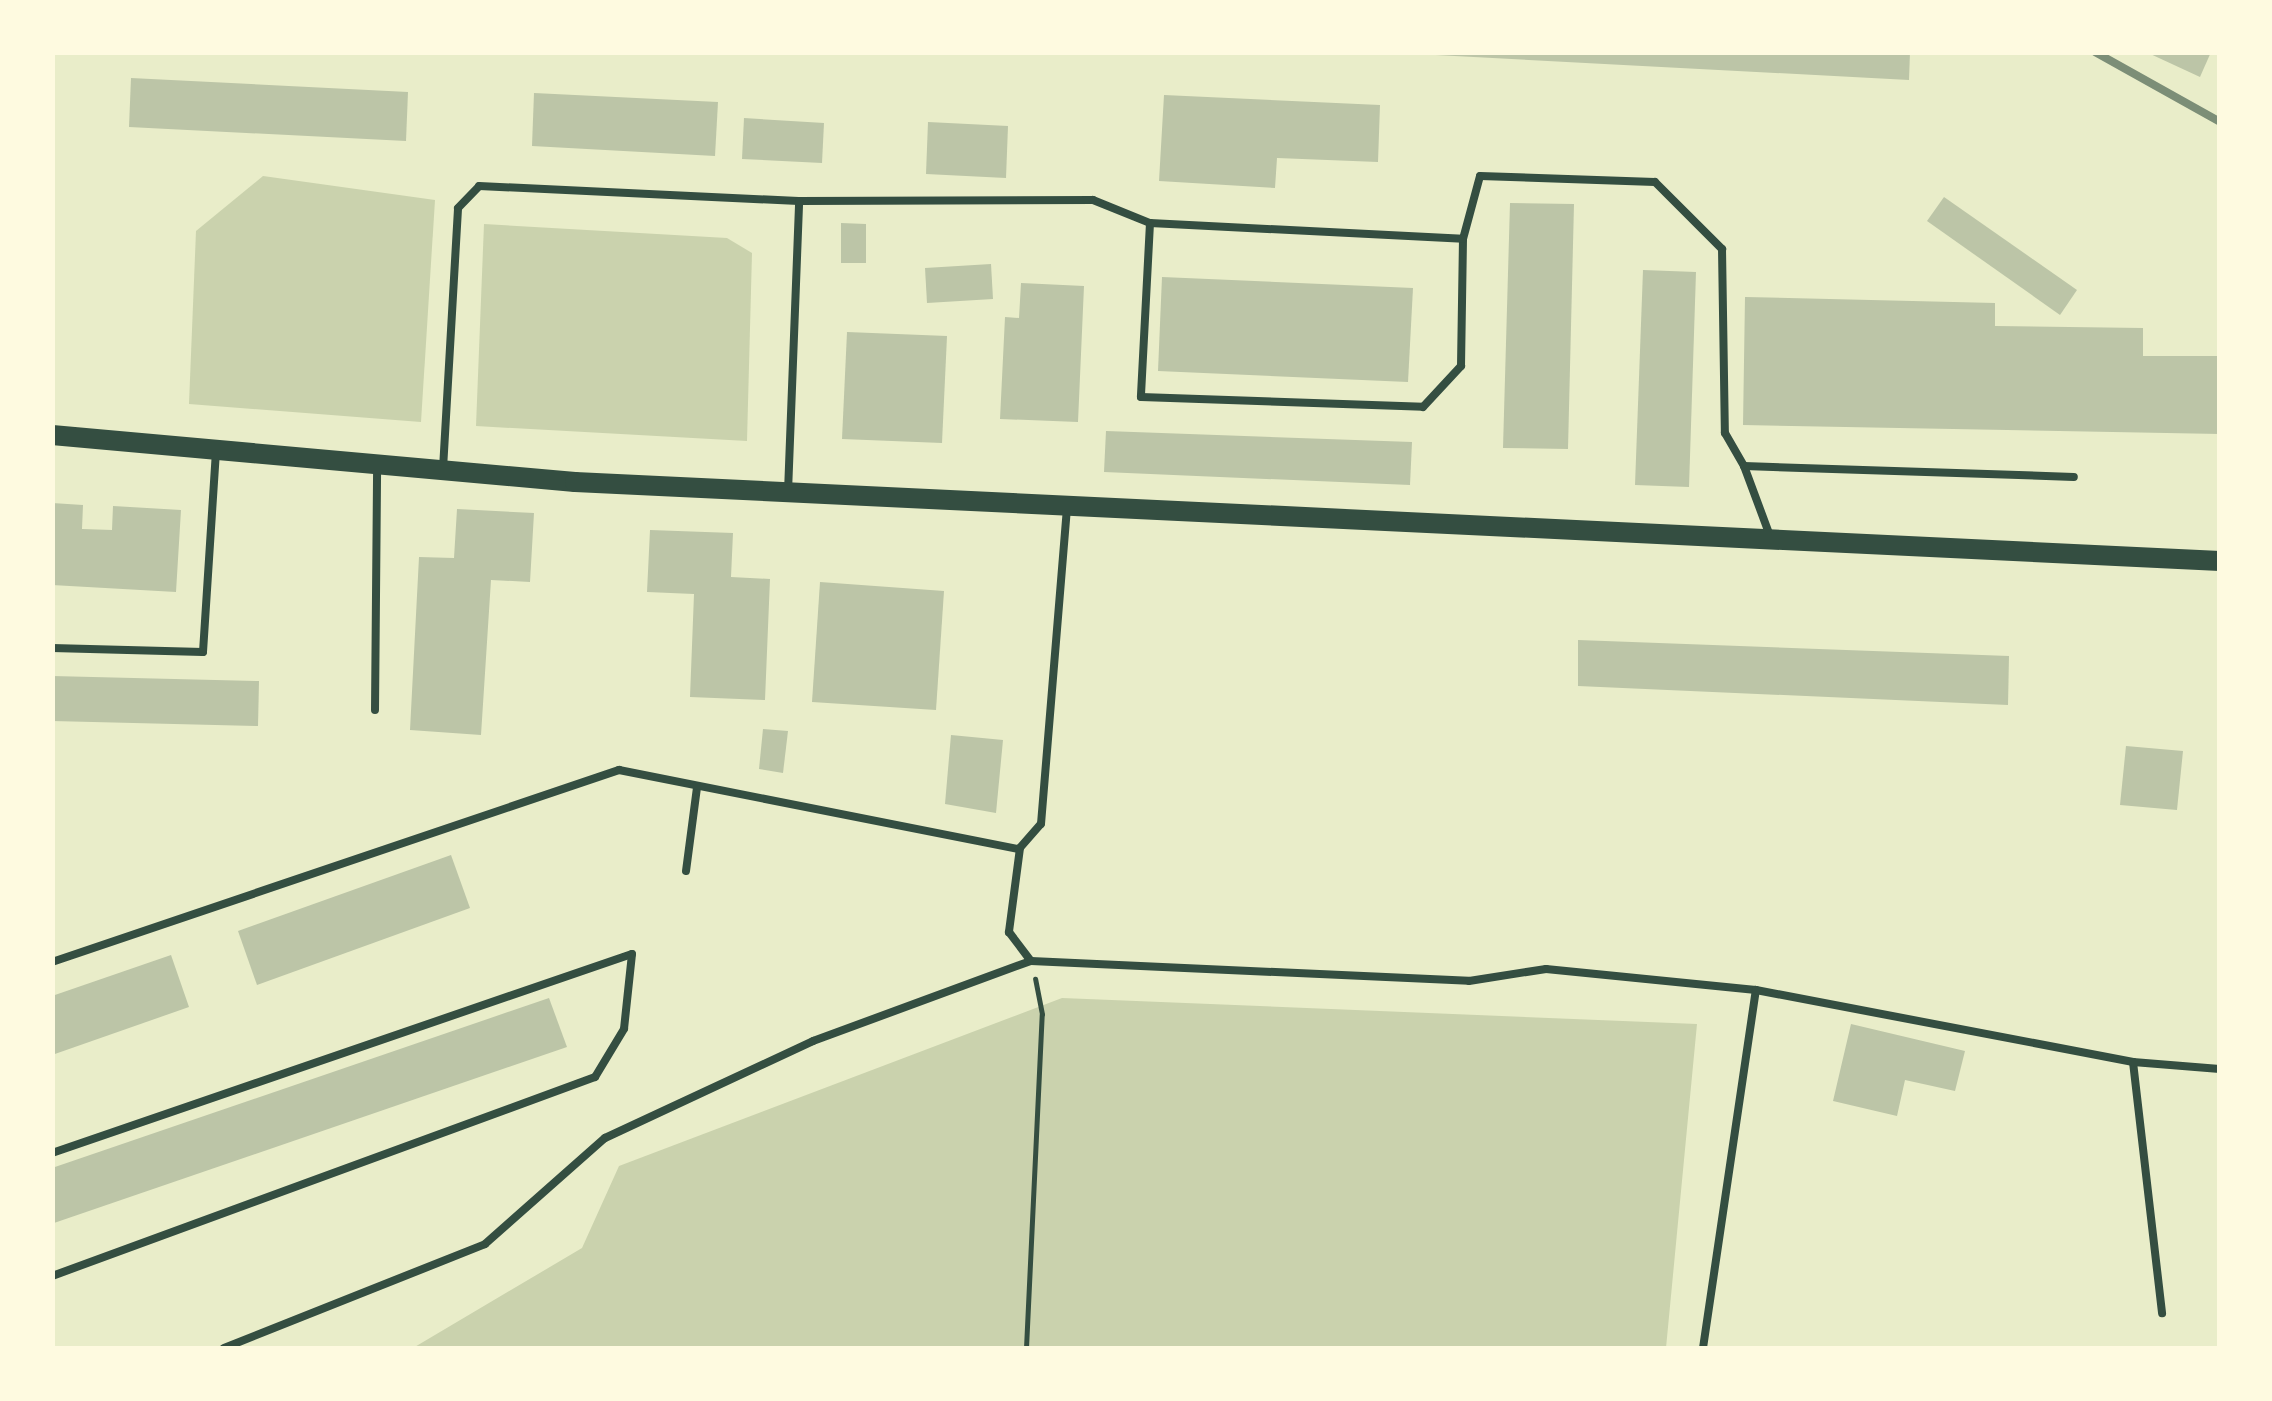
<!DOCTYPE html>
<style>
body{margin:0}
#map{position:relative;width:2272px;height:1401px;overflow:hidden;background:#e9edc9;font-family:"IBM Plex Sans",sans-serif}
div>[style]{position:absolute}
.green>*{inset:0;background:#cad2ad}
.building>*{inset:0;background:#bcc5a7}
.path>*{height:5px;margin:-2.5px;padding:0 2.5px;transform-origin:2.5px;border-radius:2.5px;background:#344e41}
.service>*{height:8px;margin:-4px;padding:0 4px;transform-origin:4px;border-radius:4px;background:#344e41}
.secondary>*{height:20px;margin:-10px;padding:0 10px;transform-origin:10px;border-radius:10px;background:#344e41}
.rail>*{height:8px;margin:-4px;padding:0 4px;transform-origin:4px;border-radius:4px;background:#7c8e77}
span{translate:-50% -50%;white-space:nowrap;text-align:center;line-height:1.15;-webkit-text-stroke:10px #fefae0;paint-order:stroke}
.frame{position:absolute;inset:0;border:55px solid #fefae0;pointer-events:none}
</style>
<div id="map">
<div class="green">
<div style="clip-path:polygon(263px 176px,435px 200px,421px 422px,189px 404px,196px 231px)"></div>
<div style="clip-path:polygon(484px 224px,727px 238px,752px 253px,747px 441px,476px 426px)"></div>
<div style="clip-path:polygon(1062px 998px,1697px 1024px,1666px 1348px,413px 1348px,582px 1248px,619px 1166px)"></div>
</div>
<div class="building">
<div style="clip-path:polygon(1379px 52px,1910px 52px,1909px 80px)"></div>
<div style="clip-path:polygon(2146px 52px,2211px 52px,2200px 77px)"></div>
<div style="clip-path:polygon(131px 78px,408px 92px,406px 141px,129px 127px)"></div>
<div style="clip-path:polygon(534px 93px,718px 102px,715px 156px,532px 146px)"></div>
<div style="clip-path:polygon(1164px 95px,1380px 105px,1378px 162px,1277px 158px,1275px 188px,1159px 181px)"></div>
<div style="clip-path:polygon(744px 118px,824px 123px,822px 163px,742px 159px)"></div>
<div style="clip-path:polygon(928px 122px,1008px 126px,1006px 178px,926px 174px)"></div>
<div style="clip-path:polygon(1944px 197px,2077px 290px,2060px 315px,1927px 221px)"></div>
<div style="clip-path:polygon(1510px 203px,1574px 204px,1568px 449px,1503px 448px)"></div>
<div style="clip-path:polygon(841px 223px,866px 224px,866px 263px,841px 263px)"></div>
<div style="clip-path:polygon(991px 264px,993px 299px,927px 303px,925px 268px)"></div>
<div style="clip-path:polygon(1643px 270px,1696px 272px,1689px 487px,1635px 485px)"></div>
<div style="clip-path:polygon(1162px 277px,1413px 288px,1408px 382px,1158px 371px)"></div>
<div style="clip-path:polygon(1021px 283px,1084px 286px,1078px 422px,1000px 419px,1005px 317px,1019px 318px)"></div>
<div style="clip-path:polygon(1745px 297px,1995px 303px,1995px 326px,2143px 328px,2143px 356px,2220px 356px,2220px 434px,1743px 425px)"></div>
<div style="clip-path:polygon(847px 332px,947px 336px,942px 443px,842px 439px)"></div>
<div style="clip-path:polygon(1106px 431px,1412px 442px,1410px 485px,1104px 472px)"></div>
<div style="clip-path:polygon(52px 503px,83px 505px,82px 529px,112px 530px,113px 506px,181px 510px,176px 592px,52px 585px)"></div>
<div style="clip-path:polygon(457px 509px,534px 513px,530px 582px,491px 580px,481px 735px,410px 730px,419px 557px,454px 558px)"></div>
<div style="clip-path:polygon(650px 530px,733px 533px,731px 577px,770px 579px,765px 700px,690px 697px,694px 594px,647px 592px)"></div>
<div style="clip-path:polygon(820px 582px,944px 591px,936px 710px,812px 702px)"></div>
<div style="clip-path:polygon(1578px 640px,2009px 656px,2008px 705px,1578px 686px)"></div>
<div style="clip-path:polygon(52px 676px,259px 681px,258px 726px,52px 721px)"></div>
<div style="clip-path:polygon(763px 729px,788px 731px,783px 773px,759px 769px)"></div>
<div style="clip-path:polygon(951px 735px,1003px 740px,996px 813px,945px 804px)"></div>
<div style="clip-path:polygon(2126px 746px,2183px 751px,2177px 810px,2120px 805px)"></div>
<div style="clip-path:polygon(451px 855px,470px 908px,257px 985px,238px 931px)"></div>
<div style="clip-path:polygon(171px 955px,189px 1007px,52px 1055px,52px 996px)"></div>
<div style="clip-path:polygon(549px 998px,567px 1047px,54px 1223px,52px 1168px)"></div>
<div style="clip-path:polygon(1851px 1024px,1965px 1051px,1955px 1091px,1905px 1080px,1897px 1116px,1833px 1101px)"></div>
</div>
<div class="path">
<div style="left:1026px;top:1348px;width:334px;rotate:-87.3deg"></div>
<div style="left:1042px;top:1014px;width:36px;rotate:-101deg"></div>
</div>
<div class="service">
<div style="left:1150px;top:223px;width:174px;rotate:93deg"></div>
<div style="left:1141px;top:397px;width:282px;rotate:2deg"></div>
<div style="left:1423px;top:407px;width:56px;rotate:-47.2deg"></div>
<div style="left:1461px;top:366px;width:127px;rotate:-89.1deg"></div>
<div style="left:1463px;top:239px;width:65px;rotate:-74.9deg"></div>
<div style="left:1480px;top:176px;width:175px;rotate:2deg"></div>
<div style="left:1655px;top:182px;width:95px;rotate:45deg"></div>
<div style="left:1722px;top:249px;width:184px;rotate:89.1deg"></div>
<div style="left:1725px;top:433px;width:38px;rotate:60deg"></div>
<div style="left:1744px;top:466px;width:330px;rotate:1.9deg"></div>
<div style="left:1744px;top:466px;width:75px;rotate:69.6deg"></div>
<div style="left:443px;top:469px;width:261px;rotate:-86.7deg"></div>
<div style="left:458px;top:208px;width:30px;rotate:-46deg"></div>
<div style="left:479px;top:186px;width:320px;rotate:2.7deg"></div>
<div style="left:799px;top:201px;width:294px;rotate:-0.2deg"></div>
<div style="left:1093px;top:200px;width:61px;rotate:22deg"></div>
<div style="left:1150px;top:223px;width:313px;rotate:2.9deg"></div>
<div style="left:788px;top:492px;width:291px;rotate:-87.8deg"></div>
<div style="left:52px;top:648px;width:151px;rotate:1.5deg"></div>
<div style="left:203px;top:652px;width:199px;rotate:-86.3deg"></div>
<div style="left:375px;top:710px;width:243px;rotate:-89.5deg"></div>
<div style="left:1020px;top:848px;width:85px;rotate:97.5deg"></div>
<div style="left:1009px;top:932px;width:36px;rotate:53deg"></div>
<div style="left:686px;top:871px;width:84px;rotate:-82.5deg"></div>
<div style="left:52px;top:962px;width:599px;rotate:-18.71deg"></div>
<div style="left:619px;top:770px;width:408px;rotate:11.2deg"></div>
<div style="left:1019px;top:849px;width:33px;rotate:-49deg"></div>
<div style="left:1041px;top:824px;width:318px;rotate:-85.3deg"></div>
<div style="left:2133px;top:1062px;width:253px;rotate:83.4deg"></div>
<div style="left:52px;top:1153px;width:613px;rotate:-18.94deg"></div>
<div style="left:632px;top:954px;width:75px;rotate:96.1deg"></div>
<div style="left:624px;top:1029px;width:56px;rotate:121.1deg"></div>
<div style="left:595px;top:1077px;width:578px;rotate:159.87deg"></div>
<div style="left:224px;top:1348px;width:281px;rotate:-21.7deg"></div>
<div style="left:485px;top:1244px;width:160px;rotate:-41.5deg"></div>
<div style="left:605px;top:1138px;width:230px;rotate:-25deg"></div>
<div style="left:813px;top:1041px;width:232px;rotate:-20.2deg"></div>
<div style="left:1031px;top:961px;width:438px;rotate:2.6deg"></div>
<div style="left:1469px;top:981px;width:78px;rotate:-8.9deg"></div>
<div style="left:1546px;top:969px;width:211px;rotate:5.7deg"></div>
<div style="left:1703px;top:1348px;width:362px;rotate:-81.6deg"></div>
<div style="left:1756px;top:990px;width:384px;rotate:10.8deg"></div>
<div style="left:2133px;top:1062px;width:87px;rotate:4.6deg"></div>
</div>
<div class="secondary">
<div style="left:52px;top:435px;width:525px;rotate:5.14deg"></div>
<div style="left:575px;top:482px;width:1647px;rotate:2.75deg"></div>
</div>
<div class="rail">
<div style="left:2095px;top:52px;width:143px;rotate:29.2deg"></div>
</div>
<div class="frame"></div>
</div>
